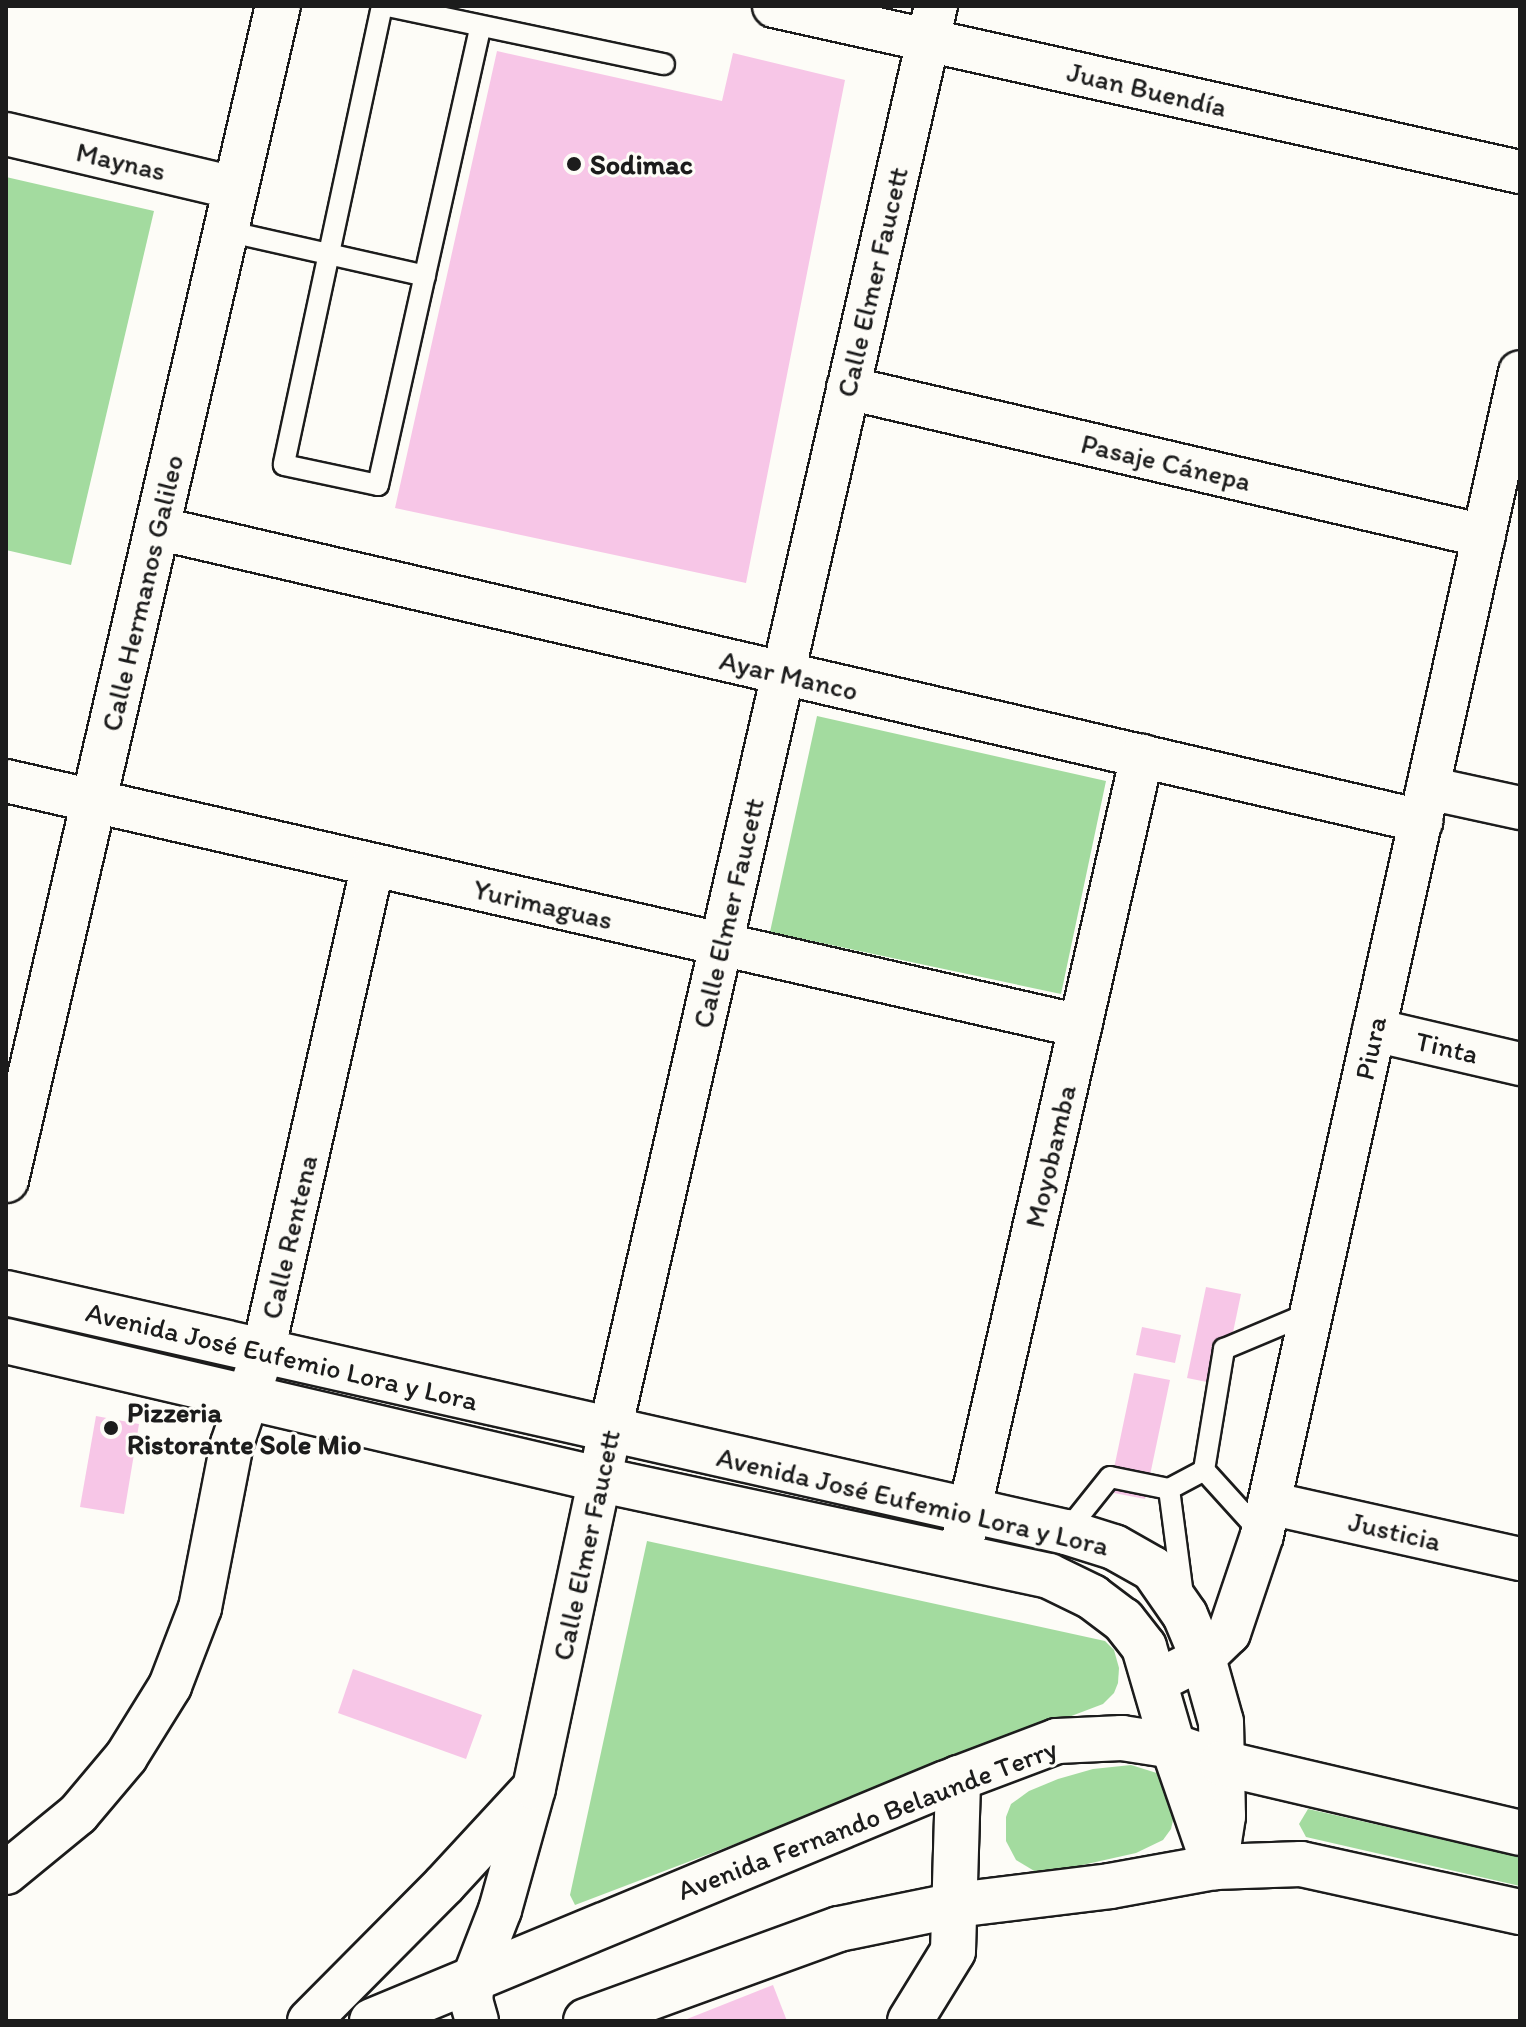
<!DOCTYPE html>
<meta charset="utf-8">
<style>
body{margin:0}
#map{position:relative;width:1526px;height:2027px;overflow:hidden;background:#fdfcf7;font-family:Itim,sans-serif}
div>[style]{position:absolute}
.green>*{inset:0;background:#a3db9f}
.building>*{inset:0;background:#f7c6e7}
.roads{filter:drop-shadow(2px 0 #1c1c1c) drop-shadow(-2px 0 #1c1c1c) drop-shadow(0 2px #1c1c1c) drop-shadow(0 -2px #1c1c1c)}
.lane>*{height:20px;margin:-10px;padding:0 10px;transform-origin:10px;border-radius:10px;background:#fdfcf7}
.street>*{height:42px;margin:-21px;padding:0 21px;transform-origin:21px;border-radius:21px;background:#fdfcf7}
.secondary>*{height:44px;margin:-22px;padding:0 22px;transform-origin:22px;border-radius:22px;background:#fdfcf7}
.dots>*{width:22px;height:22px;translate:-50% -50%;box-sizing:border-box;border:4px solid #fdfcf7;border-radius:50%}
span{translate:-50% -50%;white-space:nowrap;text-align:center;line-height:1.15;-webkit-text-stroke:6px #fdfcf7;paint-order:stroke}
.street-label{font-size:28px;color:#1c1c1c}
.poi-label{font-size:28px;color:#1c1c1c;font-weight:700}
.left{translate:0 -50%;text-align:left}
.frame{position:absolute;inset:0;border:8px solid #1c1c1c;pointer-events:none}
</style>
<div id="map">
<div class="green">
<div style="clip-path:polygon(6px 177px,154px 211px,71px 565px,6px 550px)"></div>
<div style="clip-path:polygon(817px 716px,1106px 781px,1061px 994px,770px 932px)"></div>
<div style="clip-path:polygon(647px 1541px,1105px 1641px,1114px 1650px,1119px 1668px,1118px 1683px,1114px 1693px,1103px 1704px,575px 1905px,570px 1895px)"></div>
<div style="clip-path:polygon(1131px 1765px,1160px 1774px,1176px 1807px,1171px 1829px,1163px 1840px,1136px 1853px,1060px 1870px,1036px 1872px,1016px 1860px,1006px 1841px,1006px 1817px,1011px 1804px,1029px 1791px,1058px 1779px,1093px 1769px)"></div>
<div style="clip-path:polygon(1308px 1809px,1520px 1857px,1520px 1886px,1306px 1837px,1299px 1824px)"></div>
</div>
<div class="building">
<div style="clip-path:polygon(497px 51px,722px 101px,733px 53px,845px 80px,746px 583px,395px 508px)"></div>
<div style="clip-path:polygon(1206px 1287px,1241px 1294px,1222px 1385px,1187px 1378px)"></div>
<div style="clip-path:polygon(1142px 1327px,1181px 1335px,1175px 1363px,1136px 1355px)"></div>
<div style="clip-path:polygon(1134px 1373px,1170px 1380px,1145px 1499px,1109px 1492px)"></div>
<div style="clip-path:polygon(96px 1416px,139px 1424px,124px 1514px,80px 1507px)"></div>
<div style="clip-path:polygon(353px 1669px,482px 1715px,466px 1759px,338px 1713px)"></div>
<div style="clip-path:polygon(773px 1985px,787px 2021px,682px 2021px)"></div>
</div>
<div class="roads">
<div class="lane">
<div style="left:382px;top:6px;width:469px;rotate:102.1deg"></div>
<div style="left:284px;top:465px;width:96px;rotate:12deg"></div>
<div style="left:378px;top:485px;width:470px;rotate:-77.4deg"></div>
<div style="left:388px;top:6px;width:282px;rotate:11.9deg"></div>
<div style="left:226px;top:231px;width:204px;rotate:12.7deg"></div>
<div style="left:1169px;top:1489px;width:40px;rotate:-28deg"></div>
<div style="left:1066px;top:1532px;width:70px;rotate:-51.3deg"></div>
<div style="left:1110px;top:1477px;width:60px;rotate:11.5deg"></div>
<div style="left:1169px;top:1489px;width:107px;rotate:82.5deg"></div>
<div style="left:1262px;top:1534px;width:86px;rotate:-132.2deg"></div>
<div style="left:1204px;top:1470px;width:123px;rotate:-80.6deg"></div>
<div style="left:1224px;top:1349px;width:95px;rotate:-22.8deg"></div>
</div>
<div class="street">
<div style="left:774px;top:6px;width:764px;rotate:12.55deg"></div>
<div style="left:6px;top:134px;width:235px;rotate:13.3deg"></div>
<div style="left:848px;top:388px;width:653px;rotate:13.1deg"></div>
<div style="left:157px;top:528px;width:1298px;rotate:13.05deg"></div>
<div style="left:6px;top:781px;width:1102px;rotate:12.85deg"></div>
<div style="left:1428px;top:788px;width:94px;rotate:12.3deg"></div>
<div style="left:1374px;top:1030px;width:150px;rotate:13.1deg"></div>
<div style="left:1269px;top:1503px;width:257px;rotate:12.6deg"></div>
<div style="left:959px;top:1556px;width:821px;rotate:-77.12deg"></div>
<div style="left:1155px;top:1682px;width:54px;rotate:-26.6deg"></div>
<div style="left:1203px;top:1658px;width:36px;rotate:-44deg"></div>
<div style="left:1229px;top:1633px;width:103px;rotate:-71.4deg"></div>
<div style="left:1262px;top:1535px;width:1191px;rotate:-77.49deg"></div>
<div style="left:6px;top:1873px;width:93px;rotate:-39.3deg"></div>
<div style="left:78px;top:1814px;width:75px;rotate:-49.9deg"></div>
<div style="left:126px;top:1757px;width:84px;rotate:-58.2deg"></div>
<div style="left:170px;top:1686px;width:84px;rotate:-69deg"></div>
<div style="left:200px;top:1608px;width:167px;rotate:-79deg"></div>
<div style="left:232px;top:1444px;width:97px;rotate:-71.4deg"></div>
<div style="left:263px;top:1352px;width:499px;rotate:-77.3deg"></div>
<div style="left:309px;top:2021px;width:192px;rotate:-45.2deg"></div>
<div style="left:444px;top:1885px;width:124px;rotate:-47.3deg"></div>
<div style="left:477px;top:2021px;width:22px;rotate:-106deg"></div>
<div style="left:471px;top:2000px;width:23px;rotate:-83deg"></div>
<div style="left:474px;top:1977px;width:72px;rotate:-68.8deg"></div>
<div style="left:500px;top:1910px;width:127px;rotate:-74.4deg"></div>
<div style="left:534px;top:1788px;width:366px;rotate:-78deg"></div>
<div style="left:610px;top:1430px;width:1461px;rotate:-77.11deg"></div>
</div>
<div class="secondary">
<div style="left:6px;top:1180px;width:1205px;rotate:-76.96deg"></div>
<div style="left:6px;top:1293px;width:1087px;rotate:12.71deg"></div>
<div style="left:1066px;top:1532px;width:50px;rotate:17.4deg"></div>
<div style="left:1114px;top:1547px;width:45px;rotate:29.4deg"></div>
<div style="left:1153px;top:1569px;width:56px;rotate:55.2deg"></div>
<div style="left:1185px;top:1615px;width:47px;rotate:67.3deg"></div>
<div style="left:1203px;top:1658px;width:66px;rotate:74.3deg"></div>
<div style="left:1221px;top:1722px;width:94px;rotate:88.8deg"></div>
<div style="left:1223px;top:1816px;width:52px;rotate:98.9deg"></div>
<div style="left:6px;top:1341px;width:612px;rotate:13.13deg"></div>
<div style="left:602px;top:1480px;width:457px;rotate:12.1deg"></div>
<div style="left:1049px;top:1576px;width:48px;rotate:26deg"></div>
<div style="left:1092px;top:1597px;width:39px;rotate:37deg"></div>
<div style="left:1123px;top:1620px;width:34px;rotate:52deg"></div>
<div style="left:1144px;top:1647px;width:103px;rotate:73.7deg"></div>
<div style="left:1173px;top:1746px;width:116px;rotate:70.9deg"></div>
<div style="left:372px;top:2021px;width:621px;rotate:-22.52deg"></div>
<div style="left:946px;top:1783px;width:119px;rotate:-20.7deg"></div>
<div style="left:1057px;top:1741px;width:65px;rotate:-2.6deg"></div>
<div style="left:1122px;top:1738px;width:52px;rotate:8.9deg"></div>
<div style="left:1173px;top:1746px;width:52px;rotate:19.1deg"></div>
<div style="left:1222px;top:1763px;width:306px;rotate:13.2deg"></div>
<div style="left:586px;top:2021px;width:269px;rotate:-20deg"></div>
<div style="left:839px;top:1929px;width:119px;rotate:-11.6deg"></div>
<div style="left:956px;top:1905px;width:155px;rotate:-7deg"></div>
<div style="left:1110px;top:1886px;width:107px;rotate:-10.3deg"></div>
<div style="left:1215px;top:1867px;width:86px;rotate:-2deg"></div>
<div style="left:1301px;top:1864px;width:224px;rotate:12.4deg"></div>
<div style="left:910px;top:2021px;width:82px;rotate:-58.4deg"></div>
<div style="left:953px;top:1951px;width:173px;rotate:-88.3deg"></div>
</div>
</div>
<div class="dots">
<div style="left:574px;top:164px;background:#1c1c1c"></div>
<div style="left:111px;top:1428px;background:#1c1c1c"></div>
</div>
<div class="street-label">
<span style="left:1147px;top:89px;rotate:13deg">Juan Buendía</span>
<span style="left:121px;top:161px;rotate:13deg">Maynas</span>
<span style="left:872px;top:282px;rotate:-77deg">Calle Elmer Faucett</span>
<span style="left:1166px;top:462px;rotate:13deg">Pasaje Cánepa</span>
<span style="left:142px;top:593px;rotate:-77deg">Calle Hermanos Galileo</span>
<span style="left:789px;top:675px;rotate:13deg">Ayar Manco</span>
<span style="left:543px;top:904px;rotate:13deg">Yurimaguas</span>
<span style="left:728px;top:913px;rotate:-77deg">Calle Elmer Faucett</span>
<span style="left:1447px;top:1047px;rotate:13deg">Tinta</span>
<span style="left:1370px;top:1048px;rotate:-78deg">Piura</span>
<span style="left:1050px;top:1156px;rotate:-77deg">Moyobamba</span>
<span style="left:289px;top:1237px;rotate:-77deg">Calle Rentena</span>
<span style="left:282px;top:1356px;rotate:13deg">Avenida José Eufemio Lora y Lora</span>
<span style="left:913px;top:1501px;rotate:13deg">Avenida José Eufemio Lora y Lora</span>
<span style="left:1395px;top:1531px;rotate:13deg">Justicia</span>
<span style="left:586px;top:1545px;rotate:-78deg">Calle Elmer Faucett</span>
<span style="left:867px;top:1819px;rotate:-21deg">Avenida Fernando Belaunde Terry</span>
</div>
<div class="poi-label">
<span class="left" style="left:590px;top:164px">Sodimac</span>
<span class="left" style="left:127px;top:1428px">Pizzeria<br>Ristorante Sole Mio</span>
</div>
<div class="frame"></div>
</div>
